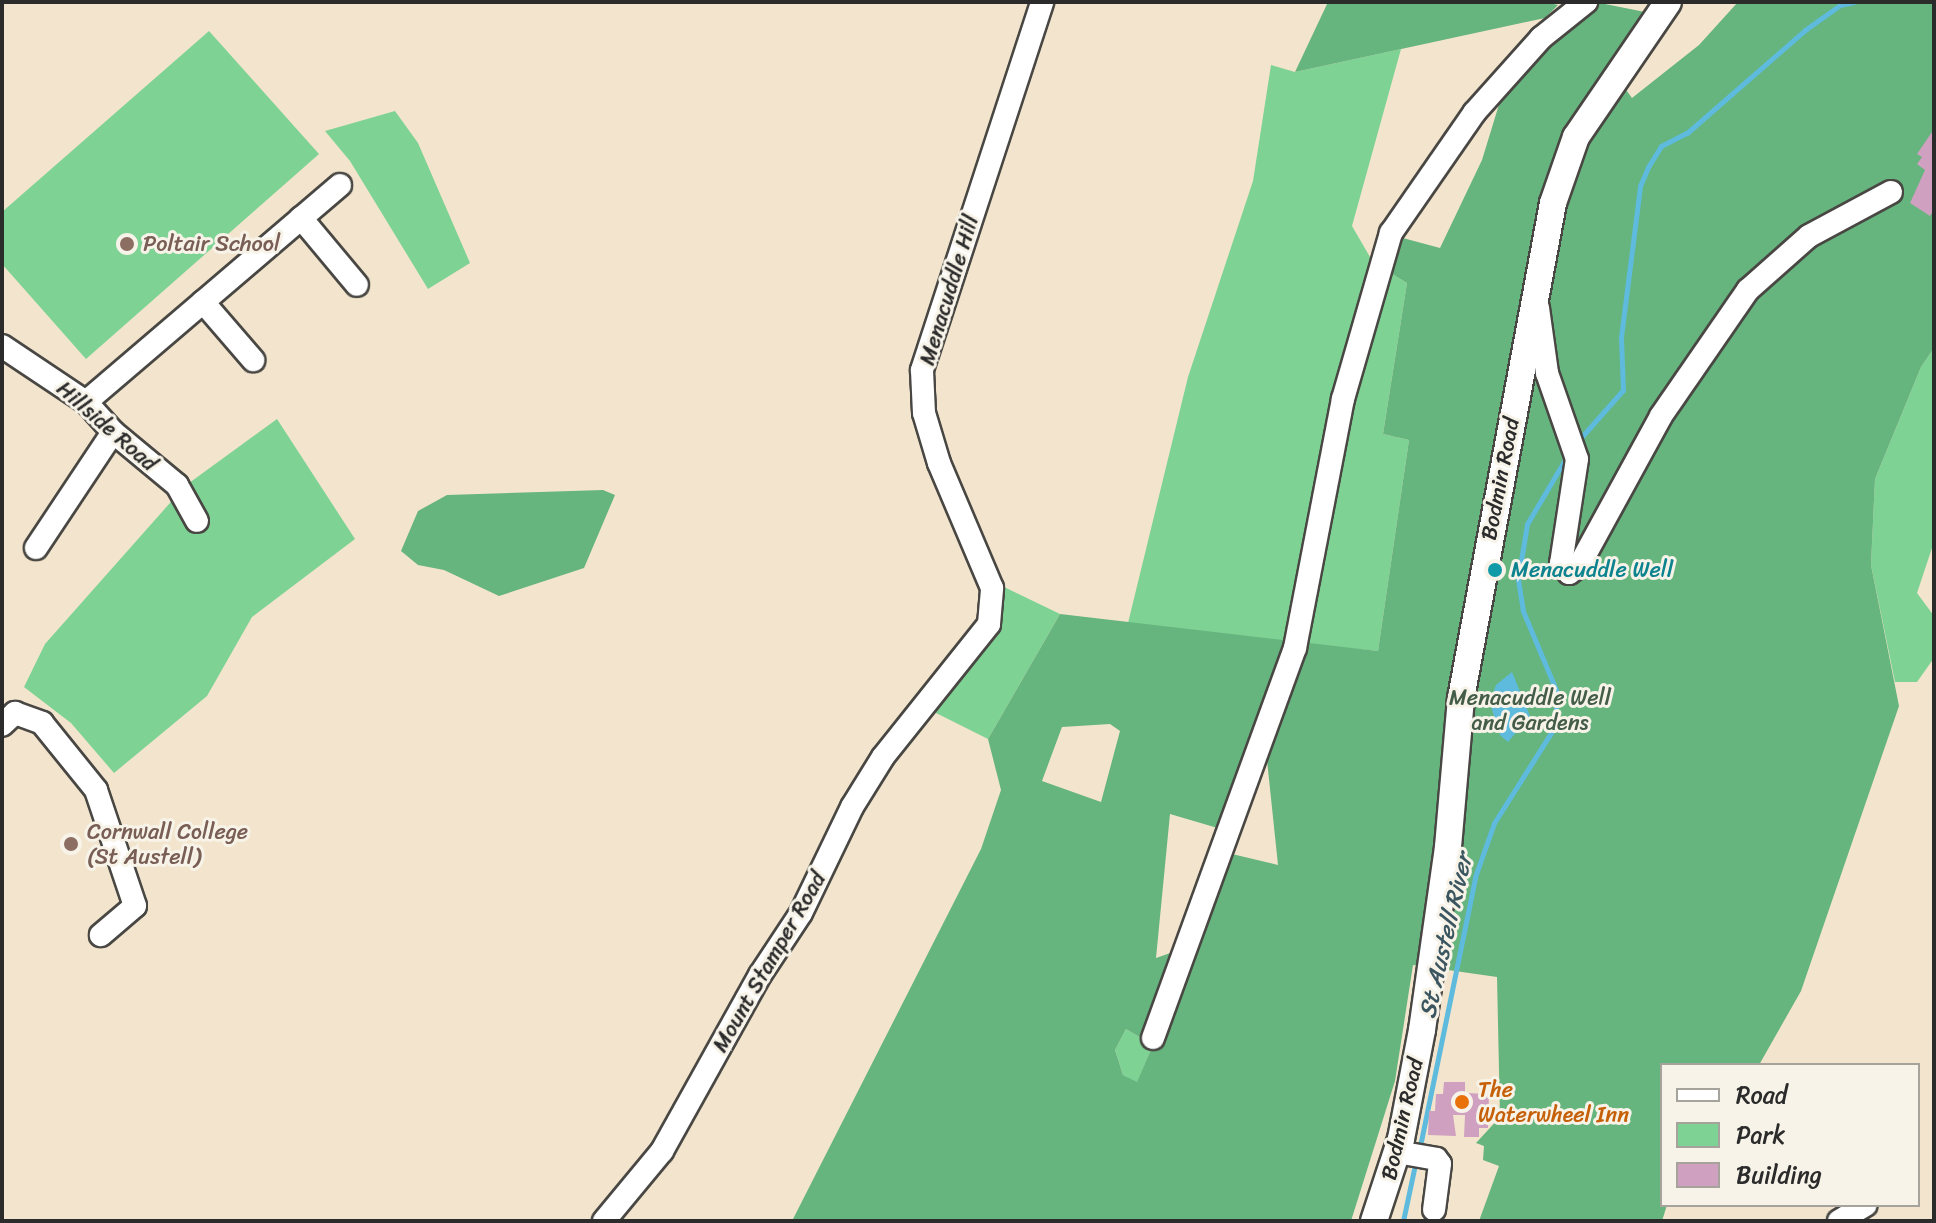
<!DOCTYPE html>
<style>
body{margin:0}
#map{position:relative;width:1936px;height:1223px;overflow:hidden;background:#f3e5cd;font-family:Sriracha,sans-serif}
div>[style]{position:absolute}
.green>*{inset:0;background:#7ed294}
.forest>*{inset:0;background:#66b47e}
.water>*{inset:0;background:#5fbbdd}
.stream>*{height:5px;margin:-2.5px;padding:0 2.5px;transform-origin:2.5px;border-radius:2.5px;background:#5fbbdd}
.building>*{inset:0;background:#cfa0c0}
.roads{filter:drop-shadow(2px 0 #494743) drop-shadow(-2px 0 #494743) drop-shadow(0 2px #494743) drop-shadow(0 -2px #494743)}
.minor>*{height:22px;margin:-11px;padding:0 11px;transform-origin:11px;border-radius:11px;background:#fff}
.major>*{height:26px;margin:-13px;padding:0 13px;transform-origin:13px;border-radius:13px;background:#fff}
.dots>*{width:22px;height:22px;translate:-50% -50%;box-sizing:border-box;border:4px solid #f7f3e8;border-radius:50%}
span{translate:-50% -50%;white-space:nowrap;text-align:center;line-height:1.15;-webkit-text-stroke:6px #f7f3e8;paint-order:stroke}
.education-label{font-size:22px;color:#785e54}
.left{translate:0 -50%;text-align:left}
.street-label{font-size:22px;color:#2b2b2b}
.culture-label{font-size:22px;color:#0d838f}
.park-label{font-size:22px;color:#445d4a}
.food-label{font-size:22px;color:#c56008}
.water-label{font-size:24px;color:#3b5660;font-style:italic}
.frame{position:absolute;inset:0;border:4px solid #2b2b2b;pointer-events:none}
.legend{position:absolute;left:1660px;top:1063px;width:260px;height:144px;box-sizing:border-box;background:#f7f3e8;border:2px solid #a5a39c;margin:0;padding:10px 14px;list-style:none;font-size:24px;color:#2b2b2b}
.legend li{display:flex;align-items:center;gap:16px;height:40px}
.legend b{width:40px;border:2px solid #a5a39c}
</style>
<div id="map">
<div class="green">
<div style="clip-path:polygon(209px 31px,319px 154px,86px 359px,2px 264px,2px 212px)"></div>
<div style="clip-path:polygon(1401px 49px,1352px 226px,1377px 269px,1292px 642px,1128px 623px,1188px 377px,1253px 181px,1271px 65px,1295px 72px)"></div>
<div style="clip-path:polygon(395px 111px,418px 143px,470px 263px,428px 289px,350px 161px,325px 131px)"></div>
<div style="clip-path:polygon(1379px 266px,1407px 283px,1383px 434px,1409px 440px,1378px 651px,1306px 644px)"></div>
<div style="clip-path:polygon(1934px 348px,1934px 542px,1917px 593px,1934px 616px,1934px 658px,1917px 682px,1895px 682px,1871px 565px,1875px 479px,1921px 367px)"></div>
<div style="clip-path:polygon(277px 419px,355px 539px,252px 617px,207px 696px,114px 773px,71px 723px,24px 687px,45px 644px,185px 486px)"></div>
<div style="clip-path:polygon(1004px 587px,1060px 614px,988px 739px,930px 710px,998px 629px)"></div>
<div style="clip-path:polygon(1126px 1029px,1153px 1045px,1137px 1083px,1123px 1075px,1115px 1050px)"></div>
</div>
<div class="forest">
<div style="clip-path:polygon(1328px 2px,1545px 2px,1558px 5px,1545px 18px,1295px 72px)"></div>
<div style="clip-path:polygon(evenodd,1595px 2px,1660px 15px,1616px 76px,1632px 98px,1699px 45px,1738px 2px,1934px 2px,1934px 348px,1921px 367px,1875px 479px,1871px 565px,1899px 706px,1801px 991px,1759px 1065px,1662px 1065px,1662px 1205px,1667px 1205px,1662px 1221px,1479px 1221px,1499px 1166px,1483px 1160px,1484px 1146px,1476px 1143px,1500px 1117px,1497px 977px,1413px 965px,1395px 1081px,1351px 1221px,792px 1221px,981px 849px,1001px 790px,988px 739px,1060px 614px,1378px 651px,1409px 440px,1383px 434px,1407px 283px,1379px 266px,1388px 234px,1440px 248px,1482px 160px,1501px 98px,1540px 34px,1595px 2px,1110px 724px,1120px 731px,1101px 802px,1042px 781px,1062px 727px,1110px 724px,1595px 2px,1248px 752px,1267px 760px,1278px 865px,1232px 854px,1196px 944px,1156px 958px,1170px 814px,1221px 829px,1248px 752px,1595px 2px,1126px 1029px,1153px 1045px,1137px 1082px,1123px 1075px,1115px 1050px,1126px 1029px)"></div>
<div style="clip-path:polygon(603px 490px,615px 495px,584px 568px,499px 596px,444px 570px,418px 565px,401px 551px,418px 511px,447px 495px)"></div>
</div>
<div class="water">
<div style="clip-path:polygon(1512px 672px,1530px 716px,1508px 742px,1500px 735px,1490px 703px,1496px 685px)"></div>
</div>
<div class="stream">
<div style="left:1578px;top:441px;width:68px;rotate:-48.6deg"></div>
<div style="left:1623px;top:390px;width:53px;rotate:-92.2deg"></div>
<div style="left:1621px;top:337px;width:152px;rotate:-82.8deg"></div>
<div style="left:1640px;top:186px;width:21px;rotate:-67deg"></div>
<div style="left:1648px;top:167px;width:25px;rotate:-58deg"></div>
<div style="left:1661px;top:146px;width:29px;rotate:-27deg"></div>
<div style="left:1687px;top:133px;width:157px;rotate:-41.1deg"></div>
<div style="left:1805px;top:30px;width:43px;rotate:-35.5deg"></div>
<div style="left:1840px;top:5px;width:14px;rotate:-12deg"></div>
<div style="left:1419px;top:1151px;width:280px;rotate:-78.4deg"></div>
<div style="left:1475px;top:877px;width:57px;rotate:-70.6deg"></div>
<div style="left:1494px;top:823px;width:116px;rotate:-57.7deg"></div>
<div style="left:1556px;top:725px;width:35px;rotate:-90deg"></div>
<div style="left:1556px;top:690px;width:86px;rotate:-112.7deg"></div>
<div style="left:1523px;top:611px;width:32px;rotate:-99deg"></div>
<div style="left:1518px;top:579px;width:56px;rotate:-80.7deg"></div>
<div style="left:1527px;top:524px;width:79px;rotate:-59.5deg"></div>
<div style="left:1403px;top:1221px;width:62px;rotate:-78deg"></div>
</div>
<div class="building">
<div style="clip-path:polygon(1934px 129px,1934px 210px,1930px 216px,1910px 203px,1925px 170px,1917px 164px,1922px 157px,1917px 154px)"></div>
<div style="clip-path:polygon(1444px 1082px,1465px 1082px,1465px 1093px,1489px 1094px,1488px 1128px,1479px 1128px,1479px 1137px,1464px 1137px,1465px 1115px,1453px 1115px,1456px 1136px,1428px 1135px,1429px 1111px,1435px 1111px,1436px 1094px,1443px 1094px)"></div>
</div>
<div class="roads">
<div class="minor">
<div style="left:301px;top:218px;width:87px;rotate:50.1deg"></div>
<div style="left:203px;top:302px;width:77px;rotate:49.2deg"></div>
<div style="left:1538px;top:308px;width:66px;rotate:82.1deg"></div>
<div style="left:1547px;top:373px;width:91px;rotate:70.8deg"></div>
<div style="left:1577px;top:459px;width:105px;rotate:98.7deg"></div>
<div style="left:1561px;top:563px;width:13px;rotate:51deg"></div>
<div style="left:1569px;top:573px;width:12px;rotate:-35deg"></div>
<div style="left:1579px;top:566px;width:171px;rotate:-61.3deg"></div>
<div style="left:1661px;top:416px;width:153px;rotate:-55.4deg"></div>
<div style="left:1748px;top:290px;width:81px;rotate:-41.5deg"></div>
<div style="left:1809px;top:236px;width:93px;rotate:-28.2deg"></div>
<div style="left:2px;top:346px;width:101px;rotate:33.7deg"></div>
<div style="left:86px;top:402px;width:40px;rotate:48deg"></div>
<div style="left:113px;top:432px;width:83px;rotate:39.6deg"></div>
<div style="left:177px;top:485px;width:41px;rotate:60.9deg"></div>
<div style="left:86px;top:402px;width:334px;rotate:-40.5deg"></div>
<div style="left:36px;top:548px;width:139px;rotate:-56.4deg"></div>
<div style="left:2px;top:725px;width:18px;rotate:-43deg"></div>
<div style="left:15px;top:713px;width:29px;rotate:20deg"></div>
<div style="left:42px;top:723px;width:86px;rotate:51.1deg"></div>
<div style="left:96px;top:790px;width:122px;rotate:71.4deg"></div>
<div style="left:135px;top:906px;width:45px;rotate:139.5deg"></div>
<div style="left:1153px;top:1038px;width:415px;rotate:-70deg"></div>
<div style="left:1295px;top:648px;width:254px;rotate:-79.1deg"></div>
<div style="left:1343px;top:399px;width:173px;rotate:-73.9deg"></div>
<div style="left:1391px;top:233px;width:146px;rotate:-55.3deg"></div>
<div style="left:1474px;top:113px;width:101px;rotate:-48.2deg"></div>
<div style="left:1541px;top:38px;width:58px;rotate:-38.7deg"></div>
<div style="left:1397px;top:1152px;width:40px;rotate:10deg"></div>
<div style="left:1436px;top:1159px;width:6px;rotate:51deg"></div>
<div style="left:1440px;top:1164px;width:46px;rotate:97.4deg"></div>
<div style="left:604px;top:1221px;width:91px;rotate:-50.4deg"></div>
<div style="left:662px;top:1151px;width:201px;rotate:-60.9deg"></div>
<div style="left:760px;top:975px;width:74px;rotate:-56.5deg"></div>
<div style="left:801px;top:913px;width:118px;rotate:-64.3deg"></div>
<div style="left:852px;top:807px;width:59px;rotate:-58.2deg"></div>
<div style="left:883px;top:757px;width:170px;rotate:-51.4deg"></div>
<div style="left:989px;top:624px;width:36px;rotate:-85deg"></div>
<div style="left:992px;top:588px;width:136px;rotate:-113deg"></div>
<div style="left:939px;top:463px;width:52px;rotate:-106.7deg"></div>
<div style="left:924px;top:413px;width:43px;rotate:-92.7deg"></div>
<div style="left:922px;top:370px;width:387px;rotate:-71.9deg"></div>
<div style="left:1839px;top:1221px;width:31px;rotate:-31deg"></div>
</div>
<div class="major">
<div style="left:1374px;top:1221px;width:86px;rotate:-71.8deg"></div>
<div style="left:1401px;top:1139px;width:111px;rotate:-79.1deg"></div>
<div style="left:1422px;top:1030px;width:185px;rotate:-81.9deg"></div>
<div style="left:1448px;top:847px;width:150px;rotate:-85deg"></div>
<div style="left:1461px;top:698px;width:503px;rotate:-79.47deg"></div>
<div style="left:1553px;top:203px;width:70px;rotate:-70.8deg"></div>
<div style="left:1576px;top:137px;width:163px;rotate:-55.7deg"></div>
</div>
</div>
<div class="dots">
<div style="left:127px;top:244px;background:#8d6e63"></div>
<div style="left:1495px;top:570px;background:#0f9aa8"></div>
<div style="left:71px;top:844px;background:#8d6e63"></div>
<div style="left:1462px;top:1102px;background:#e8710a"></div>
</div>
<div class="education-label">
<span class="left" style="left:143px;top:244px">Poltair School</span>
<span class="left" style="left:87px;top:844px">Cornwall College<br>(St Austell)</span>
</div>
<div class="street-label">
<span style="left:949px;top:290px;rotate:-73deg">Menacuddle Hill</span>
<span style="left:107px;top:426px;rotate:41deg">Hillside Road</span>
<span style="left:1500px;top:479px;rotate:-79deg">Bodmin Road</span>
<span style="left:769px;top:962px;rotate:-60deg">Mount Stamper Road</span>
<span style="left:1402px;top:1119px;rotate:-77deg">Bodmin Road</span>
</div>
<div class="culture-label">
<span class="left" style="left:1511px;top:570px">Menacuddle Well</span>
</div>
<div class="park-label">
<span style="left:1530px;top:710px">Menacuddle Well<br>and Gardens</span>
</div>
<div class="food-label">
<span class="left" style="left:1478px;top:1102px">The<br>Waterwheel Inn</span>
</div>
<div class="water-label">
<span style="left:1446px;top:936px;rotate:-77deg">St Austell River</span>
</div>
<div class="frame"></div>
<ul class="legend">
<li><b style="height:10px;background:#fff"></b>Road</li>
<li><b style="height:22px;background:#7ed294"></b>Park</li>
<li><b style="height:22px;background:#cfa0c0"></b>Building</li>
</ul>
</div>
